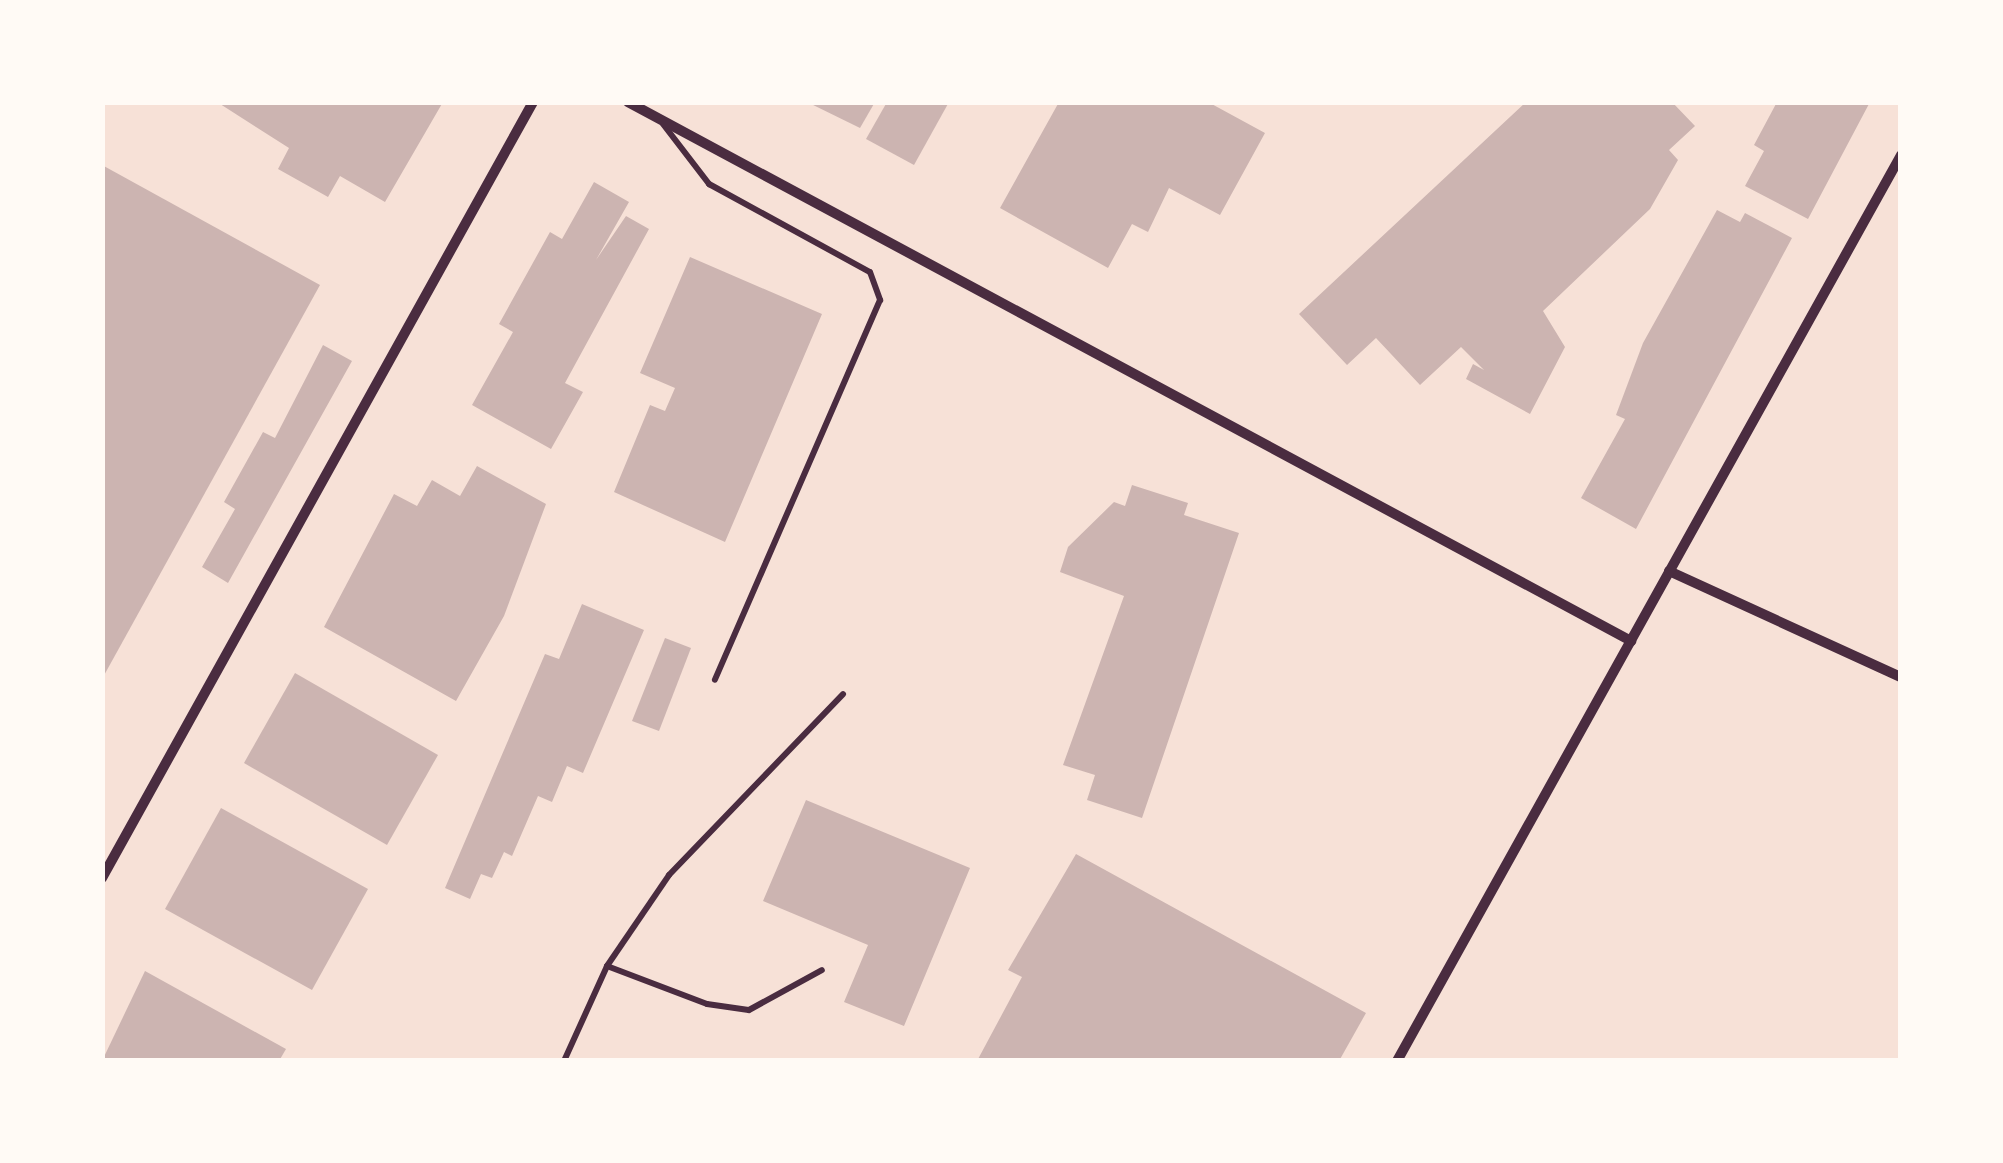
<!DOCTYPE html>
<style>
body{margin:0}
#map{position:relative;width:2003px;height:1163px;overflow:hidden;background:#f7e1d7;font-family:Quicksand,sans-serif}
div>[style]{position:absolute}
.building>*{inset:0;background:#ccb4b1}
.service>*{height:6px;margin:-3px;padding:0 3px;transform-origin:3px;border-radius:3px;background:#4a2c40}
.minor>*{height:10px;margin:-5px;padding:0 5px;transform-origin:5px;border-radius:5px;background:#4a2c40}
span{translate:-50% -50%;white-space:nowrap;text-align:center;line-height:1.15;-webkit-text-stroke:9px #fffaf5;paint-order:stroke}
.frame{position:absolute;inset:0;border:105px solid #fffaf5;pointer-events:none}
</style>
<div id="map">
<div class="building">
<div style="clip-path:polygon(217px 102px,443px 102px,385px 202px,340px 176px,328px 197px,278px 169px,289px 148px)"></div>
<div style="clip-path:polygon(807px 102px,875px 102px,860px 128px)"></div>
<div style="clip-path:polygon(887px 102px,949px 102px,914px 165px,866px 139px)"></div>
<div style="clip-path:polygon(1059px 102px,1208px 102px,1265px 133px,1220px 215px,1169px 188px,1148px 232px,1132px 224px,1108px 268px,1000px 208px)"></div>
<div style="clip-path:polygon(1526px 102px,1672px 102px,1695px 126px,1669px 150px,1678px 160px,1650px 209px,1543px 311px,1565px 347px,1530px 414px,1466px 379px,1473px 364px,1484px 370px,1461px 347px,1420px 385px,1376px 338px,1347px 365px,1299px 314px)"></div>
<div style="clip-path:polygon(1777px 102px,1870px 102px,1808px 219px,1745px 186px,1764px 151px,1754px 145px)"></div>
<div style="clip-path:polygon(102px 165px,320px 285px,102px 679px)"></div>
<div style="clip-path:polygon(594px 182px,629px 202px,596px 260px,626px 216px,649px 229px,565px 383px,583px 392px,551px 449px,472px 405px,513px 332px,499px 324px,550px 232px,562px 239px)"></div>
<div style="clip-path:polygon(1717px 210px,1740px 222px,1745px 213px,1792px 238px,1636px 529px,1581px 498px,1625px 419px,1616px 415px,1643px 343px)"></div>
<div style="clip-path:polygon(690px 257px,822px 314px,725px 542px,614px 492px,650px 405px,665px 411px,675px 388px,640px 373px)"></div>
<div style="clip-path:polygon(323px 345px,352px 361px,228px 583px,202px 567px,235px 509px,224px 502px,263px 432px,275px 438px)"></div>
<div style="clip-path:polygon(477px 466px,546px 504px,504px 616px,456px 701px,324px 627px,394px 494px,417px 506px,432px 480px,460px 496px)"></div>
<div style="clip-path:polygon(1132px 485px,1188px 503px,1184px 515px,1239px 533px,1142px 818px,1087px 800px,1095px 775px,1063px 765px,1124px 596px,1060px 572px,1068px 547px,1114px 502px,1125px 506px)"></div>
<div style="clip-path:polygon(582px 604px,644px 630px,583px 773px,567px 766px,552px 802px,538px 796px,512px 856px,504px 852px,492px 878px,481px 874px,470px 899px,445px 888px,545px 654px,559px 659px)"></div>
<div style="clip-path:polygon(665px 638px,691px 648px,659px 731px,632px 721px)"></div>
<div style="clip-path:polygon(295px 673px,438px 755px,387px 845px,244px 763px)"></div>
<div style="clip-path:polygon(806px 800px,970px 868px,904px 1026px,844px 1002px,868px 945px,763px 901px)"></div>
<div style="clip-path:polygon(221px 808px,368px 889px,312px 990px,165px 909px)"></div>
<div style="clip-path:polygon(1076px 854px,1366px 1013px,1339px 1061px,977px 1061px,1022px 977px,1008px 970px)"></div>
<div style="clip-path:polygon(145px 971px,286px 1049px,279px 1061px,102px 1061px)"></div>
</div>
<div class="service">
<div style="left:663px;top:124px;width:76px;rotate:52.5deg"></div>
<div style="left:709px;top:184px;width:183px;rotate:28.7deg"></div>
<div style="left:870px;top:272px;width:30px;rotate:70deg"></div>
<div style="left:880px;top:300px;width:414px;rotate:113.5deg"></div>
<div style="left:607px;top:966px;width:107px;rotate:20.8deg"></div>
<div style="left:707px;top:1004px;width:42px;rotate:8.1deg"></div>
<div style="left:749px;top:1010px;width:83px;rotate:-28.7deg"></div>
<div style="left:564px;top:1061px;width:104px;rotate:-65.6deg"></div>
<div style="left:607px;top:966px;width:110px;rotate:-55.7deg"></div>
<div style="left:669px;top:875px;width:251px;rotate:-46.1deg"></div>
</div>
<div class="minor">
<div style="left:628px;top:102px;width:1139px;rotate:28.25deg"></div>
<div style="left:1669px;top:571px;width:255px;rotate:24.6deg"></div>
<div style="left:102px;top:878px;width:888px;rotate:-60.95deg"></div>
<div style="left:1397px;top:1061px;width:1037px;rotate:-60.91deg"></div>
</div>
<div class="frame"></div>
</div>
